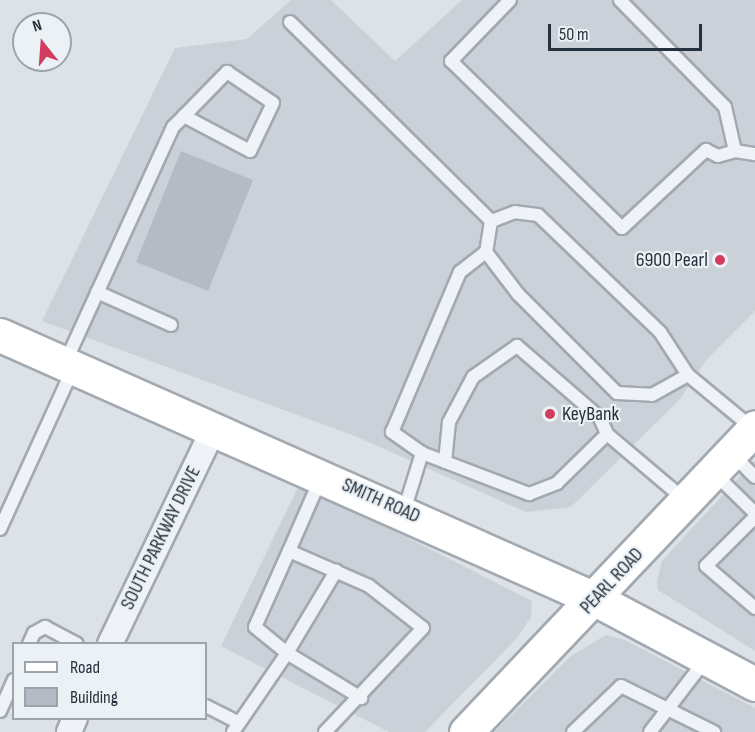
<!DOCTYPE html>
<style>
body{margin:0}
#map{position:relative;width:755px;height:732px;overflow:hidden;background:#dde2e7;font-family:"Sofia Sans Condensed",sans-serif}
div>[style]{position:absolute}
.built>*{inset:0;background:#cbd1d9}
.building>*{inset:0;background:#b4bbc4}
.roads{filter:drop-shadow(2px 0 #a2a9b1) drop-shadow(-2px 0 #a2a9b1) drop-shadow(0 2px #a2a9b1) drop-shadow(0 -2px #a2a9b1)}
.service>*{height:12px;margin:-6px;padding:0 6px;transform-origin:6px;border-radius:6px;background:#eff2f6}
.minor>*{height:24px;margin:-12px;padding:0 12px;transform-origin:12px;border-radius:12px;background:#eff2f6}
.secondary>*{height:33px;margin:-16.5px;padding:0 16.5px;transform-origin:16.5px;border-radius:16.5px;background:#fff}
.primary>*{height:33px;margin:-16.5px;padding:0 16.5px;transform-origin:16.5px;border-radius:16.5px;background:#fff}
.dots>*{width:16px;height:16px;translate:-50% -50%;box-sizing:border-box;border:3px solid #ecf1f5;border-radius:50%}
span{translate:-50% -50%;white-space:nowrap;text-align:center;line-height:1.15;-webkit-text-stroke:4.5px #ecf1f5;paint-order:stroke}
.poi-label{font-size:20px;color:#26313e}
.right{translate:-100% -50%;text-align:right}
.left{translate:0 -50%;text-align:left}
.street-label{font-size:20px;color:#26313e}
.legend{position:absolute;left:12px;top:642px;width:195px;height:78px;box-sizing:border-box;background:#ecf1f5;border:2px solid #9da4ac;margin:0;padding:8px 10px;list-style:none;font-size:18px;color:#26313e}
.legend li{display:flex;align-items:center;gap:12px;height:30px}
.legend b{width:30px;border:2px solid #9da4ac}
.north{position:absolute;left:12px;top:12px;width:60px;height:60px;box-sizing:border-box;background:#ecf1f5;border:2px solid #9da4ac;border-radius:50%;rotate:343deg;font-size:16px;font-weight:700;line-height:24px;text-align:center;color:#26313e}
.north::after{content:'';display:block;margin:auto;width:21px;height:27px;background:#d23c5f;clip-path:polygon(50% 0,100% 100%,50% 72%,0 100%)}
.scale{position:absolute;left:548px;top:24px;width:154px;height:27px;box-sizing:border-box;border:3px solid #26313e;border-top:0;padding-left:8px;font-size:18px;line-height:21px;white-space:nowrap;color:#26313e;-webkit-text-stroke:4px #ecf1f5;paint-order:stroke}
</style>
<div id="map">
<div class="built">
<div style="clip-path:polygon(291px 0,331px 0,395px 61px,462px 0,755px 0,755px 311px,707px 359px,680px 399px,571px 507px,526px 512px,355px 436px,42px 321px,175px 48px,247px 39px)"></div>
<div style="clip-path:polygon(755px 460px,755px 651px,658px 590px,657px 581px,662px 561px)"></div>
<div style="clip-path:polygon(300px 483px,532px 601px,531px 617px,517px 638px,425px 732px,389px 732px,221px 646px)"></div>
<div style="clip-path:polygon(606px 635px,625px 640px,755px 708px,755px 732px,494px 732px,571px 656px)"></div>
</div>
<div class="building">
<div style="clip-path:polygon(181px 151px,253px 180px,208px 291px,136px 262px)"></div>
</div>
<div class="roads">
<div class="service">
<div style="left:510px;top:0;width:85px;rotate:134deg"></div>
<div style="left:451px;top:61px;width:239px;rotate:44.3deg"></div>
<div style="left:622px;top:228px;width:115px;rotate:-42.9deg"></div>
<div style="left:706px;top:150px;width:13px;rotate:27deg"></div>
<div style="left:718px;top:156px;width:18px;rotate:-16deg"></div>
<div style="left:735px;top:151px;width:45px;rotate:-102.8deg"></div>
<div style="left:725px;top:107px;width:150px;rotate:-134.5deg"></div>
<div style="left:290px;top:22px;width:283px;rotate:44.7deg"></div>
<div style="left:735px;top:151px;width:20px;rotate:9deg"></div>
<div style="left:97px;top:292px;width:81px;rotate:24deg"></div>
<div style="left:65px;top:363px;width:260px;rotate:-65.4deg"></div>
<div style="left:173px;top:127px;width:16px;rotate:-45deg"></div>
<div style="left:184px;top:116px;width:62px;rotate:-45.7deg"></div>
<div style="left:227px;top:72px;width:55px;rotate:34deg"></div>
<div style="left:273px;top:103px;width:53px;rotate:115.6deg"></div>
<div style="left:250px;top:151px;width:75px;rotate:-152.1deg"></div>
<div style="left:688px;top:375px;width:51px;rotate:-123.1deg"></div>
<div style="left:660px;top:332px;width:169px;rotate:-136.2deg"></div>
<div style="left:538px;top:215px;width:23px;rotate:-173deg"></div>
<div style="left:515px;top:212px;width:26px;rotate:159deg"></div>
<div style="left:491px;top:221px;width:31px;rotate:99deg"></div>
<div style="left:486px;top:252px;width:53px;rotate:52.7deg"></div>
<div style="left:518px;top:294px;width:140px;rotate:45deg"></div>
<div style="left:617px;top:393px;width:35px;rotate:3deg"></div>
<div style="left:652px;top:395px;width:41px;rotate:-29.1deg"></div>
<div style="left:688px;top:375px;width:83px;rotate:39.6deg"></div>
<div style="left:422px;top:453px;width:115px;rotate:21deg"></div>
<div style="left:529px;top:494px;width:30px;rotate:-21deg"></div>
<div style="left:557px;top:483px;width:70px;rotate:-44.4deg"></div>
<div style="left:607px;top:434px;width:102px;rotate:40.2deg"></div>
<div style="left:731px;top:453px;width:34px;rotate:45deg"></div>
<div style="left:445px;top:462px;width:40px;rotate:-84.3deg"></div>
<div style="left:449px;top:422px;width:51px;rotate:-61.9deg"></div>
<div style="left:473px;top:377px;width:54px;rotate:-35.2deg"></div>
<div style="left:517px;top:346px;width:110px;rotate:40.9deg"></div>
<div style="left:600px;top:418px;width:17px;rotate:66deg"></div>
<div style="left:713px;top:472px;width:59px;rotate:44.3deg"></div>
<div style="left:320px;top:480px;width:77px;rotate:113.6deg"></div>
<div style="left:289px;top:551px;width:87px;rotate:23.6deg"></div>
<div style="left:369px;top:586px;width:68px;rotate:37.9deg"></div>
<div style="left:423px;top:628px;width:143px;rotate:133.3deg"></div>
<div style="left:404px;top:511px;width:61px;rotate:-72.8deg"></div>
<div style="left:422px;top:453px;width:37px;rotate:-145deg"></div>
<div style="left:392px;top:432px;width:174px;rotate:-67deg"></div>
<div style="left:460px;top:272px;width:33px;rotate:-38deg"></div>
<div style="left:755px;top:517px;width:69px;rotate:135deg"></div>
<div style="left:706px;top:566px;width:65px;rotate:40.6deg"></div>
<div style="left:0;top:529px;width:176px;rotate:-65.5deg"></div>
<div style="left:289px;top:551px;width:83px;rotate:114.1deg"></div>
<div style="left:255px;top:627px;width:41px;rotate:39.1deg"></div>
<div style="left:287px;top:653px;width:96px;rotate:-59.1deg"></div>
<div style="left:29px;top:644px;width:12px;rotate:-66deg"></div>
<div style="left:34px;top:633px;width:13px;rotate:-29deg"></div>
<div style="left:45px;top:627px;width:36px;rotate:28deg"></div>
<div style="left:206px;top:706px;width:36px;rotate:27deg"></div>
<div style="left:0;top:711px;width:34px;rotate:-66deg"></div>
<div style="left:233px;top:732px;width:96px;rotate:-55.6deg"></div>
<div style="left:287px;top:653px;width:87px;rotate:31.3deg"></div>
<div style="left:573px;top:732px;width:66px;rotate:-43.8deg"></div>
<div style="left:621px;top:686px;width:104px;rotate:26.3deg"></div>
<div style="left:650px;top:732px;width:92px;rotate:-52.5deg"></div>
</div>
<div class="minor">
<div style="left:110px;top:644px;width:235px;rotate:-64.3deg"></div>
<div style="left:69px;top:732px;width:15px;rotate:-67deg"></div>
</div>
<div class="secondary">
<div style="left:0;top:335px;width:651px;rotate:23.93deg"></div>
<div style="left:595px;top:599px;width:181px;rotate:28deg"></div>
</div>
<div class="primary">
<div style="left:466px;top:732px;width:420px;rotate:-46.5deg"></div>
</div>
</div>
<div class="dots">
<div style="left:720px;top:260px;background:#d23c5f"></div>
<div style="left:550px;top:414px;background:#d23c5f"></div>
</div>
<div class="poi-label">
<span class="right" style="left:708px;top:260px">6900 Pearl</span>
<span class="left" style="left:562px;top:414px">KeyBank</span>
</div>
<div class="street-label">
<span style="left:381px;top:501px;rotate:24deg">SMITH ROAD</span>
<span style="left:161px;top:538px;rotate:-64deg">SOUTH PARKWAY DRIVE</span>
<span style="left:612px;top:581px;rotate:-47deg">PEARL ROAD</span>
</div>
<ul class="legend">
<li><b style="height:8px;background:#fff"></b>Road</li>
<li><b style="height:16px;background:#b4bbc4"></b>Building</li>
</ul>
<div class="north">N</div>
<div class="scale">50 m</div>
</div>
